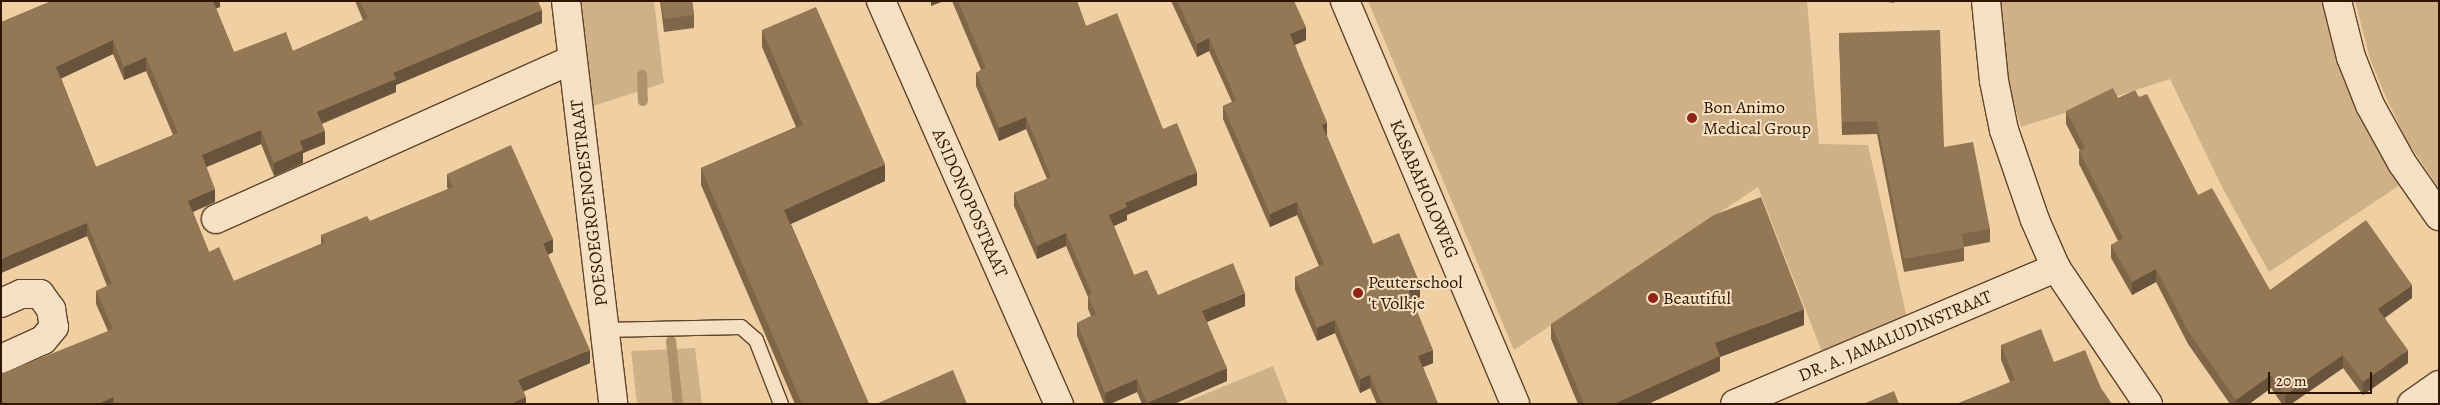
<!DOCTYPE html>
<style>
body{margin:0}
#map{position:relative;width:2440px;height:405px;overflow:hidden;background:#f0d0a3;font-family:Alegreya,serif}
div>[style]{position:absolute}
.green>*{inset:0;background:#cfb087}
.stream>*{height:10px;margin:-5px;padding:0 5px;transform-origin:5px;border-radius:5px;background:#af916c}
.roads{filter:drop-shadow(1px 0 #60442a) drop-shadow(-1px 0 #60442a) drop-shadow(0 1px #60442a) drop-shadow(0 -1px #60442a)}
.lane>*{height:14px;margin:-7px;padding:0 7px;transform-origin:7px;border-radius:7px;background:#f5e0c3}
.street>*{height:28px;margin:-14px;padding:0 14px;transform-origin:14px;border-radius:14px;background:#f5e0c3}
.secondary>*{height:28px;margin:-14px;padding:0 14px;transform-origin:14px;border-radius:14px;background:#f5e0c3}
.wall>*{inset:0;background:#7f6649}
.shaded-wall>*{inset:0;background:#68533c}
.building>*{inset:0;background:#947755}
.dots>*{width:14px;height:14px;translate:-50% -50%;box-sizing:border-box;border:2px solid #f5e0c3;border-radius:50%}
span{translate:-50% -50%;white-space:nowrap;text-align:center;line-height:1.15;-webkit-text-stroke:4px #f5e0c3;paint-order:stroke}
.poi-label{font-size:18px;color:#301601}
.left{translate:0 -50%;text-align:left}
.street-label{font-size:18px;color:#301601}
.frame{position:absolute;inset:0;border:2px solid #301601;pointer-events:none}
.scale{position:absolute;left:2268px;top:372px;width:104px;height:22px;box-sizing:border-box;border:2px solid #301601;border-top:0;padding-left:6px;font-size:15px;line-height:18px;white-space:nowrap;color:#301601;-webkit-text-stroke:4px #f5e0c3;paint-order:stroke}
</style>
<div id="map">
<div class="green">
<div style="clip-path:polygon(578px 1px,654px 1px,664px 83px,590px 107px)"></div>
<div style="clip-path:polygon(1368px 1px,1807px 1px,1819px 144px,1868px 145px,1907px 318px,1822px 352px,1758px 187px,1514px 350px)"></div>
<div style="clip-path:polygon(1999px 1px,2329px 1px,2344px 80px,2363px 122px,2400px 185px,2269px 272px,2223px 189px,2170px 79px,2021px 127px,2003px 69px)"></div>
<div style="clip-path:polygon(2355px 1px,2439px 1px,2439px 188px,2407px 141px,2385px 95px,2370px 59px)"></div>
<div style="clip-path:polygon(695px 348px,702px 404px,637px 404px,631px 351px)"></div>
<div style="clip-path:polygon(1273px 366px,1288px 404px,1181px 404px)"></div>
</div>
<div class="stream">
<div style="left:642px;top:75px;width:26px;rotate:88deg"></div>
<div style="left:671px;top:341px;width:63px;rotate:83.7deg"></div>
</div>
<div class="roads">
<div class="lane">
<div style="left:604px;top:330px;width:137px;rotate:-1.3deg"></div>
<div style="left:741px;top:327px;width:20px;rotate:41deg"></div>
<div style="left:756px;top:340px;width:69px;rotate:68.7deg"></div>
</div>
<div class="street">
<div style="left:566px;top:1px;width:406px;rotate:83.3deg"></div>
<div style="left:881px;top:1px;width:441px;rotate:66.2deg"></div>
<div style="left:1986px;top:1px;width:80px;rotate:84.3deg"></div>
<div style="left:1994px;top:81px;width:50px;rotate:78.5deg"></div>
<div style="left:2004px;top:130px;width:95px;rotate:71deg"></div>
<div style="left:2035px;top:220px;width:52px;rotate:66.4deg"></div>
<div style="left:2056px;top:268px;width:164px;rotate:55.9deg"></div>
<div style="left:2337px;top:1px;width:58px;rotate:76deg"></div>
<div style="left:2351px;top:57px;width:52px;rotate:68.4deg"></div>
<div style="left:2370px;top:105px;width:66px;rotate:61.1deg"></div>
<div style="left:2402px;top:163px;width:65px;rotate:55.1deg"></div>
<div style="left:216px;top:219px;width:390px;rotate:-24.1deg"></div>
<div style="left:1px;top:303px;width:22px;rotate:-24deg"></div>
<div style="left:21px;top:294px;width:19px"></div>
<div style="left:40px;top:294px;width:19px;rotate:54deg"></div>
<div style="left:51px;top:309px;width:18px;rotate:81deg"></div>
<div style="left:54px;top:327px;width:17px;rotate:130deg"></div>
<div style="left:43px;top:340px;width:46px;rotate:155.7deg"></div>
<div style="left:1735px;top:404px;width:349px;rotate:-23deg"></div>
<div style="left:2412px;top:404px;width:33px;rotate:-35deg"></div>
</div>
<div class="secondary">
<div style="left:1345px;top:1px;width:437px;rotate:67.1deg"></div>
</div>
</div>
<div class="wall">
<div style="clip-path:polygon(evenodd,51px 1px,220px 1px,220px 7px,216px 8px,234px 52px,293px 51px,363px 20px,355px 1px,538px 1px,542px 23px,396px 85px,396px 92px,322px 124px,325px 144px,303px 153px,303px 163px,274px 176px,261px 144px,206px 167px,215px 202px,193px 212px,209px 252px,234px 281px,321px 244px,321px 235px,370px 221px,448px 189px,447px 187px,447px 174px,553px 252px,548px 255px,590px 363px,523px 391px,526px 404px,1px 404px,108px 331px,96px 304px,96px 291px,107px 286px,87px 236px,1px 273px,51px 1px,113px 54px,124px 80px,146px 71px,173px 135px,96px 167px,61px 78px,113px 54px)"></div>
<div style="clip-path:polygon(660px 1px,692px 1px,694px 15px,694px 28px,664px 32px)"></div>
<div style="clip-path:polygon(952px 1px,1077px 1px,1086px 26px,1163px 129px,1197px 185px,1127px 215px,1127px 220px,1114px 226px,1134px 275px,1158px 295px,1245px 306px,1207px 322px,1227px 381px,1174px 404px,1142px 404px,1137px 392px,1110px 404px,1104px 404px,1077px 336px,1077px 323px,1091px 316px,1088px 309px,1088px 297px,1066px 246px,1037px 259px,1014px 206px,1014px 193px,1047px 179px,1026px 129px,999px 141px,976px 86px,976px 73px,981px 70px)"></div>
<div style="clip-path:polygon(1171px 1px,1294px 1px,1306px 40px,1295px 45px,1327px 135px,1327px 136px,1373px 244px,1420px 297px,1413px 300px,1433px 363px,1423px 367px,1438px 404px,1377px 404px,1370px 388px,1360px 393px,1335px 333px,1317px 341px,1295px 290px,1295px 277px,1319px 266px,1297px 215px,1270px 227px,1223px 119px,1223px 106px,1232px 102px,1209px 51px,1197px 57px)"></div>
<div style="clip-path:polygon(1882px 1px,1895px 1px,1894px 3px)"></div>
<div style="clip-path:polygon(762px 30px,885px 181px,791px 224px,869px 404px,795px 404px,701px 185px,701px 168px,796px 127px,762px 47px)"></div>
<div style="clip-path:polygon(1839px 33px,1944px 147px,1990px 229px,1990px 242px,1964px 247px,1964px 261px,1904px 272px,1877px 134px,1842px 135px)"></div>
<div style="clip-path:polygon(2139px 97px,2198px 195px,2270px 290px,2412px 298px,2385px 318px,2408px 363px,2363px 395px,2343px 368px,2291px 404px,2282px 404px,2271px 388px,2249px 404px,2230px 404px,2188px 344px,2156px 282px,2132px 295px,2111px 258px,2111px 245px,2118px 241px,2079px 164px,2079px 151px,2080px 151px,2066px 124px,2066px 111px,2118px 98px)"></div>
<div style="clip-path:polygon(1551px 324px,1804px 325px,1720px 357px,1720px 371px,1648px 404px,1578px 404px,1551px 339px)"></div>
<div style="clip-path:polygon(2001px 345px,2054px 362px,2101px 388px,2010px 382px,2001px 360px)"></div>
</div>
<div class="shaded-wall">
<div style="clip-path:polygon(212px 1px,220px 1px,220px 7px,212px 10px)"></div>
<div style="clip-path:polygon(931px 1px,944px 1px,931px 6px)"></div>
<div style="clip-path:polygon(542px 10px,542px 23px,396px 85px,396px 92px,317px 125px,317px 112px,393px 73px)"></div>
<div style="clip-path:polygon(1306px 27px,1306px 40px,1290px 47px,1290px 34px)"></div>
<div style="clip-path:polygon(1209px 38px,1209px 51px,1197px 57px,1197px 44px)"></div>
<div style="clip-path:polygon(113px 40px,113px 54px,56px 81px,56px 67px)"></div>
<div style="clip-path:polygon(146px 57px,146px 71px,124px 80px,124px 67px)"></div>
<div style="clip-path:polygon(1026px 117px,1026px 129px,999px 141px,999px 128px)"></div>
<div style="clip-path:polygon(1327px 122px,1327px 135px,1322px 138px,1322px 125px)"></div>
<div style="clip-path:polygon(261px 130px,261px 144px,202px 169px,202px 155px)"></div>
<div style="clip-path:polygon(325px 131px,325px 144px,303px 153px,303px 163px,274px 176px,274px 163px,300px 141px)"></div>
<div style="clip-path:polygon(885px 164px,885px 181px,784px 227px,784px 210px)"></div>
<div style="clip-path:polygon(1197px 172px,1197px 185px,1127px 215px,1127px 220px,1109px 228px,1109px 215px,1125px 203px)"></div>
<div style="clip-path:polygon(215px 189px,215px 202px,188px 214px,188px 201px)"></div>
<div style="clip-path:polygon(1297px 202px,1297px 215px,1270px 227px,1270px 214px)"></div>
<div style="clip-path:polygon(87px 223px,87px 236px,1px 273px,1px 259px)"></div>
<div style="clip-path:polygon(1066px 233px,1066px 246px,1037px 259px,1037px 246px)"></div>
<div style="clip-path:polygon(553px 239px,553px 252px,543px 257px,543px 243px)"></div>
<div style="clip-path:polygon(2156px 269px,2156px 282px,2132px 295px,2132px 282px)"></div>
<div style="clip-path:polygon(1420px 284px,1420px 297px,1408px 302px,1408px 289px)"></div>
<div style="clip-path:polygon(2412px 285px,2412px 298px,2378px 322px,2378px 309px)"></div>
<div style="clip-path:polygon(1245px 293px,1245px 306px,1202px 324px,1202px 311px)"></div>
<div style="clip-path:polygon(1804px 309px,1804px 325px,1720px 357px,1720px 371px,1648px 404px,1614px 404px,1715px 343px)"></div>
<div style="clip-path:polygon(1335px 320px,1335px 333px,1317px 341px,1317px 328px)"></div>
<div style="clip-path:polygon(590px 350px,590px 363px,518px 394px,518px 380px)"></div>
<div style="clip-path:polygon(1433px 350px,1433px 363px,1418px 369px,1418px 356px)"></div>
<div style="clip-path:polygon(2408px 350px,2408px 363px,2363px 395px,2363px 382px)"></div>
<div style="clip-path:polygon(2343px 355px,2343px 368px,2291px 404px,2285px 404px,2285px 395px)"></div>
<div style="clip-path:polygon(1227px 368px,1227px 381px,1174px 404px,1147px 404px,1147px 403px)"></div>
<div style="clip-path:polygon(1370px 375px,1370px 388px,1360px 393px,1360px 379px)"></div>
<div style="clip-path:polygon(2271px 375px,2271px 388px,2249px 404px,2236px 404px,2236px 400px)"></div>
<div style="clip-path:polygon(1137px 379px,1137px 392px,1110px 404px,1105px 404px,1105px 393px)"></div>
<div style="clip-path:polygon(113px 397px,113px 404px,98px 404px)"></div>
<div style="clip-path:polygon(526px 397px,526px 404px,511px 404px)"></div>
</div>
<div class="building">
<div style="clip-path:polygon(evenodd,51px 1px,213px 1px,234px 52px,286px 32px,293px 51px,368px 18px,360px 1px,538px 1px,542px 10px,393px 73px,396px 79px,317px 112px,325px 131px,300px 141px,303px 150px,274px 163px,261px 130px,202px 155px,215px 189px,188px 201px,209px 252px,219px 247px,234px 281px,325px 242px,321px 235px,367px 216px,370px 221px,453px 187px,447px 174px,511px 145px,553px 239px,543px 243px,590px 350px,518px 380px,526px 397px,511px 404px,115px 404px,113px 397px,98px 404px,1px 404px,1px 374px,113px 329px,96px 291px,112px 284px,87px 223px,1px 259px,1px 22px,51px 1px,113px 40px,124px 67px,146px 57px,178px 133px,96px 167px,56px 67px,113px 40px)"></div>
<div style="clip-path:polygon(661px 1px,692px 1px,694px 15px,664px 19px)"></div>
<div style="clip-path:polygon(958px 1px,1077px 1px,1086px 26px,1117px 13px,1163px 129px,1177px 123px,1197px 172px,1125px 203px,1127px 207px,1109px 215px,1134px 275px,1147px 270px,1158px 295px,1233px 263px,1245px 293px,1202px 311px,1227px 368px,1147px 403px,1137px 379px,1105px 393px,1077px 323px,1096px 314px,1088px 296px,1092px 294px,1066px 233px,1037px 246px,1014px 193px,1051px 177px,1026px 117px,999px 128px,976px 73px,986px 68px)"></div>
<div style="clip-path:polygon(1177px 1px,1294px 1px,1306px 27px,1290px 34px,1327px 122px,1322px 125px,1373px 244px,1399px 233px,1420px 284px,1408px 289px,1433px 350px,1418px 356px,1438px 404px,1382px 404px,1370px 375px,1360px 379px,1335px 320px,1317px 328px,1295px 277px,1324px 264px,1297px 202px,1270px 214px,1223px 106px,1236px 100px,1209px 38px,1197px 44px)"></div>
<div style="clip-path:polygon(816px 7px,885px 164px,784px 210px,869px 404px,802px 404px,701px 168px,803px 125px,762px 30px)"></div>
<div style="clip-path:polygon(1940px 30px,1944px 147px,1973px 142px,1990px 229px,1962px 234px,1964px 248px,1904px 259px,1877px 121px,1842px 122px,1839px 33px)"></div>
<div style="clip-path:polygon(2113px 88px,2118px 98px,2135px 90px,2139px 97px,2147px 94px,2198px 195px,2212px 188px,2270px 290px,2366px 220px,2412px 285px,2378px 309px,2408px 350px,2363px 382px,2343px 355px,2285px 395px,2271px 375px,2236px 400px,2188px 331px,2156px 269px,2132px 282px,2111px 245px,2123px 238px,2079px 151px,2085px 148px,2066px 111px)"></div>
<div style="clip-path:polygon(1761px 197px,1804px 309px,1715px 343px,1720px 356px,1614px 404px,1584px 404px,1551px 324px,1714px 215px)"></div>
<div style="clip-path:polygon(2041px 329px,2054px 362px,2085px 350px,2101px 388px,2112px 404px,1956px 404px,2015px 380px,2001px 345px)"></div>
<div style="clip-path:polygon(953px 370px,967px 404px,876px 404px)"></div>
<div style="clip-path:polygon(1894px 391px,1899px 404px,1863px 404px)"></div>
</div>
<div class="dots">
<div style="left:1692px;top:118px;background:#8f2418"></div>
<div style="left:1358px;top:293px;background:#8f2418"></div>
<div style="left:1653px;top:298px;background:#8f2418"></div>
</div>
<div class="poi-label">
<span class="left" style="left:1703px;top:118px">Bon Animo<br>Medical Group</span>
<span class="left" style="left:1368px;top:293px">Peuterschool<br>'t Volkje</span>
<span class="left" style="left:1663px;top:298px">Beautiful</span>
</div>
<div class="street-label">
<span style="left:1424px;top:189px;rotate:67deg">KASABAHOLOWEG</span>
<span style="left:589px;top:203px;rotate:-97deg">POESOEGROENOESTRAAT</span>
<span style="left:970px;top:203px;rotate:66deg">ASIDONOPOSTRAAT</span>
<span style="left:1895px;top:336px;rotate:-23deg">DR. A. JAMALUDINSTRAAT</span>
</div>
<div class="frame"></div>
<div class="scale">20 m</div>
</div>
